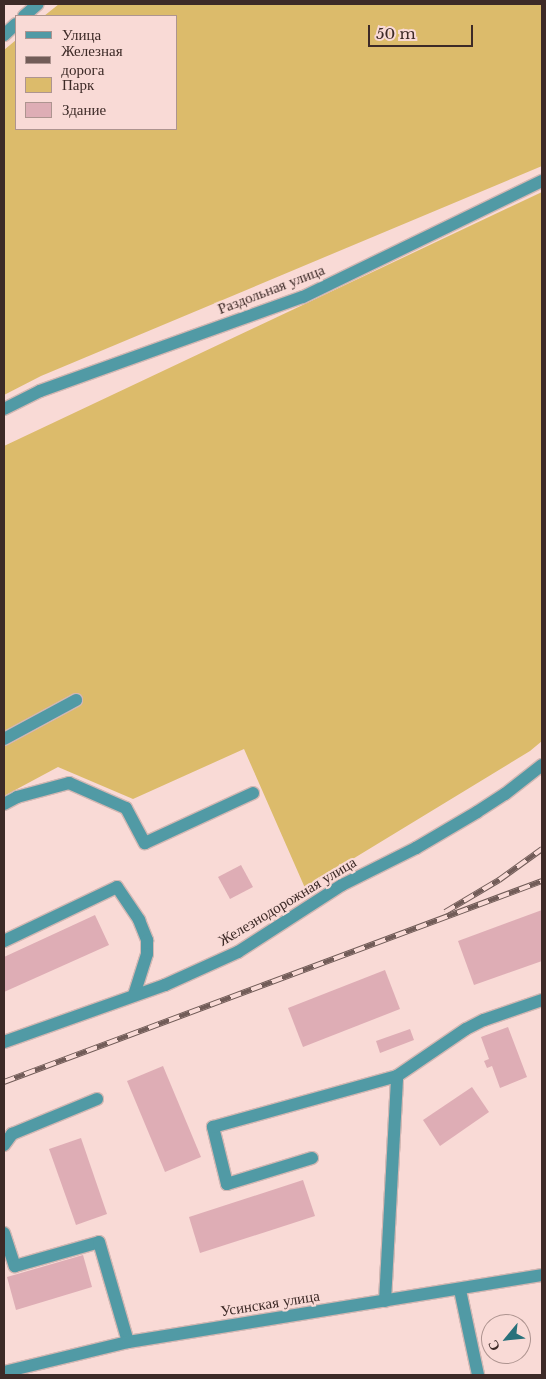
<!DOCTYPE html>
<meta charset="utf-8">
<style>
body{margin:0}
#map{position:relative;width:546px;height:1379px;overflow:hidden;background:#f9dad6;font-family:"Libre Baskerville",serif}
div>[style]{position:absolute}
.green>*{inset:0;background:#dcbb6b}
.building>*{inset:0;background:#deadb5}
.roads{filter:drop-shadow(1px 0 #d3b7b3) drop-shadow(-1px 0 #d3b7b3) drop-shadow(0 1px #d3b7b3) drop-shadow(0 -1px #d3b7b3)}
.minor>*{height:12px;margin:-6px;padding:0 6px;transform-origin:6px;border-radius:6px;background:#519aa5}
.rail>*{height:5.5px;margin-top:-2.75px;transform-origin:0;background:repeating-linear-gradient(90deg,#f9dad6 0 11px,#725c58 0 22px);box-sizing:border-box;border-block:1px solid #725c58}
span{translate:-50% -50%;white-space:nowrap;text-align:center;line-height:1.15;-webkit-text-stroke:4.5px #f9dad6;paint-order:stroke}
.street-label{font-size:15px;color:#3d2a27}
.frame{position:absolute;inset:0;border:5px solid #3d2a27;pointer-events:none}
.legend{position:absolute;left:15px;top:15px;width:162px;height:115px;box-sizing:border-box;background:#f9dad6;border:1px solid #ae9490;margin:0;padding:6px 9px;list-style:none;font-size:15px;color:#3d2a27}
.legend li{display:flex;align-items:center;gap:10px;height:25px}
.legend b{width:25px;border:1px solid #ae9490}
.north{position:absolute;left:481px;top:1314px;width:50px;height:50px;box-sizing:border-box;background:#f9dad6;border:1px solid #ae9490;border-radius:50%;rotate:242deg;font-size:14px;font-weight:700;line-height:20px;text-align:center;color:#3d2a27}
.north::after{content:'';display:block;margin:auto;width:18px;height:22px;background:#28717b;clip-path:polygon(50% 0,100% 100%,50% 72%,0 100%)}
.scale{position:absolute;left:368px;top:25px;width:105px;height:22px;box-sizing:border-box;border:2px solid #3d2a27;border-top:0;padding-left:6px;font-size:15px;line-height:18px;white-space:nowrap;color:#3d2a27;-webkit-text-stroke:4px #f9dad6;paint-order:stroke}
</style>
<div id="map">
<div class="green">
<div style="clip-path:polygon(59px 4px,542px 4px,542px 166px,41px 376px,4px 395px,4px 50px,16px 40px,16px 129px,176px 129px,176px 16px,44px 16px)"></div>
<div style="clip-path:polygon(542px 192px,542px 741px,530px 751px,305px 888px,244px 749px,133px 799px,58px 767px,4px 796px,4px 446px)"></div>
</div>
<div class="building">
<div style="clip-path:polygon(241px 865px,253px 887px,230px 899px,218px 877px)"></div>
<div style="clip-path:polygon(542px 910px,542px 961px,474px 985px,458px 941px)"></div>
<div style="clip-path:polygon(95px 915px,109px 945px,4px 992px,4px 957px)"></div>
<div style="clip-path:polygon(385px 970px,400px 1009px,303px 1047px,288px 1008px)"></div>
<div style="clip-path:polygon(508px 1027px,527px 1077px,500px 1088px,492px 1066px,487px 1068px,484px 1061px,489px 1059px,481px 1037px)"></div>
<div style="clip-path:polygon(410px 1029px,414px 1040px,380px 1053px,376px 1041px)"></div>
<div style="clip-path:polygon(163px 1066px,201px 1157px,165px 1172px,127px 1081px)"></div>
<div style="clip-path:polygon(472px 1087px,489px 1112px,440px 1146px,423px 1120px)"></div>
<div style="clip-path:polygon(81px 1138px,107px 1214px,76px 1225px,49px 1149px)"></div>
<div style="clip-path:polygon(303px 1180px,315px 1216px,200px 1253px,189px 1217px)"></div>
<div style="clip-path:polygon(83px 1255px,92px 1287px,16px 1310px,7px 1277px)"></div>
</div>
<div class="roads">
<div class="minor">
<div style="left:24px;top:16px;width:18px;rotate:-41deg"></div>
<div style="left:4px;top:35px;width:16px;rotate:-43deg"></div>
<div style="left:4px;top:409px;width:40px;rotate:-26.6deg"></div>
<div style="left:40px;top:391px;width:279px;rotate:-19.7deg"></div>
<div style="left:303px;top:297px;width:266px;rotate:-25.9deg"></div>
<div style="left:4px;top:739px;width:82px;rotate:-28.4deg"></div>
<div style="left:4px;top:804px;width:15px;rotate:-28deg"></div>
<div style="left:17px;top:797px;width:54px;rotate:-15.1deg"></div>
<div style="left:69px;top:783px;width:62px;rotate:23.7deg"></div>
<div style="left:126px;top:808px;width:40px;rotate:62deg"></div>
<div style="left:145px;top:843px;width:119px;rotate:-24.8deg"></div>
<div style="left:4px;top:941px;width:125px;rotate:-25.5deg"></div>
<div style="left:117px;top:887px;width:40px;rotate:56deg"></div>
<div style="left:139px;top:920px;width:22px;rotate:68deg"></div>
<div style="left:147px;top:940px;width:14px;rotate:90deg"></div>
<div style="left:147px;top:954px;width:43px;rotate:107.6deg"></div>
<div style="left:4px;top:1042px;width:171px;rotate:-19.5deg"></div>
<div style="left:165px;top:985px;width:80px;rotate:-24.3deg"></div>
<div style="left:238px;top:952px;width:124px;rotate:-32.8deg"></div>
<div style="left:342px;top:885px;width:83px;rotate:-26.6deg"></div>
<div style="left:416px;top:848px;width:71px;rotate:-30.5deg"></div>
<div style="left:477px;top:812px;width:33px;rotate:-33deg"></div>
<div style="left:505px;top:794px;width:47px;rotate:-38.1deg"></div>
<div style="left:4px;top:1145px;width:14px;rotate:-54deg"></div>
<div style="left:12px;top:1134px;width:92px;rotate:-22.4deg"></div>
<div style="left:312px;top:1158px;width:89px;rotate:163deg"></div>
<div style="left:227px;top:1184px;width:59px;rotate:-103.8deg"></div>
<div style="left:213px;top:1127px;width:191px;rotate:-15.5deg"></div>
<div style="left:397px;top:1076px;width:83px;rotate:-34.3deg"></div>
<div style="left:466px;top:1029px;width:20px;rotate:-27deg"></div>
<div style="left:484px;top:1020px;width:61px;rotate:-19deg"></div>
<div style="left:4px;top:1233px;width:35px;rotate:72deg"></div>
<div style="left:15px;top:1266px;width:87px;rotate:-15.9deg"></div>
<div style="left:99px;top:1242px;width:104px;rotate:73.8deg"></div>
<div style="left:460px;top:1290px;width:87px;rotate:78deg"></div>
<div style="left:385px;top:1301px;width:225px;rotate:-86.9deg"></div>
<div style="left:4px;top:1372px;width:128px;rotate:-13.6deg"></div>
<div style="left:128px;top:1342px;width:419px;rotate:-9.2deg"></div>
</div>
</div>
<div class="rail">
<div style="left:445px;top:912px;width:63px;rotate:-30.7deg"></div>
<div style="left:499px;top:880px;width:53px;rotate:-35.8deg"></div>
<div style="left:4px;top:1082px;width:574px;rotate:-20.49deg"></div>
</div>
<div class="street-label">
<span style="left:271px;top:289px;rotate:-21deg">Раздольная улица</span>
<span style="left:287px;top:901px;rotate:-31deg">Железнодорожная улица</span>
<span style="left:270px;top:1303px;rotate:-9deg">Усинская улица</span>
</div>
<div class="frame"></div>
<ul class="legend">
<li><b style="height:6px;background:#519aa5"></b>Улица</li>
<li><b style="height:6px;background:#725c58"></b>Железная дорога</li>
<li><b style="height:14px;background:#dcbb6b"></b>Парк</li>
<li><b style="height:14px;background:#deadb5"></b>Здание</li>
</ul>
<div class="north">С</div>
<div class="scale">50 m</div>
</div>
